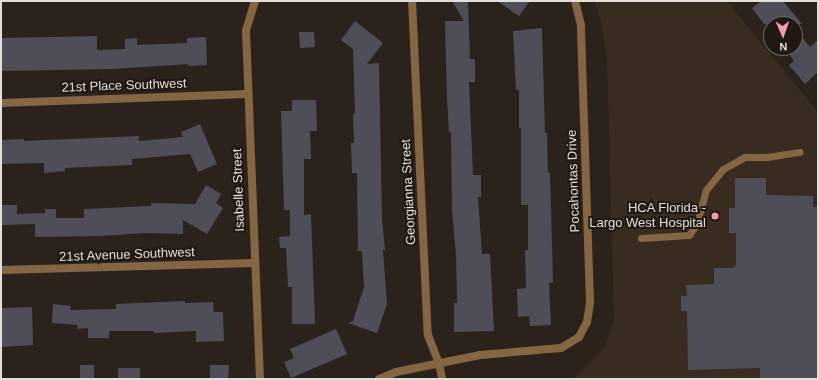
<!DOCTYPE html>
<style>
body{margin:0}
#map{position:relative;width:819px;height:380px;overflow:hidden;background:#2a221b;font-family:Arial,sans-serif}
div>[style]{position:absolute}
.built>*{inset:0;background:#382b20}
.building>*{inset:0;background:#4f4d58}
.lane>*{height:7px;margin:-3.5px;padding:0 3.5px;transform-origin:3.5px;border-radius:3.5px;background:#846742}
.street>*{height:8px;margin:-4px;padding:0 4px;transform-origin:4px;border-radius:4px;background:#846742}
.dots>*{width:11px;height:11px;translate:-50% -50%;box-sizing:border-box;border:2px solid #201812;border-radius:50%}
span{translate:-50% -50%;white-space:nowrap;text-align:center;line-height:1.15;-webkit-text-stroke:4px #201812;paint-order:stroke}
.street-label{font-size:13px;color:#e4deda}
.poi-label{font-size:13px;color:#e4deda}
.right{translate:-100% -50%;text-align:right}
.frame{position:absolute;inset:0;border:2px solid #e4deda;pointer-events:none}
.north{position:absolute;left:763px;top:16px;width:40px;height:40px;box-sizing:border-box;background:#201812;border:1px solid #6e6762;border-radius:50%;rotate:178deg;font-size:11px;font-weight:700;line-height:16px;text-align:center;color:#e4deda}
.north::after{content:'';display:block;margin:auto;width:14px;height:18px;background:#f19ab1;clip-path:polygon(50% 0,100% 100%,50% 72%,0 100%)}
</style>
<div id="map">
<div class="built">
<div style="clip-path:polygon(594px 1px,727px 1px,818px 112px,818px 379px,573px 379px,605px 347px,614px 321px,607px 60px,600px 17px)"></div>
</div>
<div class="building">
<div style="clip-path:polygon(452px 1px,468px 1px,470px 59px,475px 59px,475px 82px,469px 82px,473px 175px,481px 175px,481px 197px,478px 197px,482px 254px,490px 254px,494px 331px,454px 332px,454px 303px,457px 303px,456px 256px,452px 209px,451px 132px,449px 133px,447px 99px,445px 21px,464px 21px)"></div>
<div style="clip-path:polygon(497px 1px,530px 1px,519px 16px)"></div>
<div style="clip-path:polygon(761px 1px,783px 1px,802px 24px,764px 24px,752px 8px)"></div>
<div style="clip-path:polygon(355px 21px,383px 43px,367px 64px,379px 63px,382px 218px,385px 250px,383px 250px,387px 304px,377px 333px,348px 323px,353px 321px,364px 287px,362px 251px,358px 251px,357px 173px,352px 173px,351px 143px,354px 143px,353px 114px,355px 114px,353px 49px,341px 40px)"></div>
<div style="clip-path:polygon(542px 28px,545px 133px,547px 133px,548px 173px,550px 173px,553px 282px,549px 283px,551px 325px,530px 326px,529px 316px,518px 317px,517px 289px,526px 288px,525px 250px,528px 250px,528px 205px,521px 205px,521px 128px,519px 128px,519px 90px,516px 90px,513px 31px)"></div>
<div style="clip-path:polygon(795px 29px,810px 47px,818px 40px,818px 72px,805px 84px,789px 65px,794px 61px,787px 51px,791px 48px,795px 48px)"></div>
<div style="clip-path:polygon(299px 32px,314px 32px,315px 47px,300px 48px)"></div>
<div style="clip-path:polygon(97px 36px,97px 50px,125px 49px,125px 39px,137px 38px,137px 45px,187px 43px,187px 38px,206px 37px,207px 65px,188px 66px,188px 64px,113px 69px,2px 71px,2px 38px)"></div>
<div style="clip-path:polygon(292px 100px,316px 100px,317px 131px,310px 131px,311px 159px,304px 159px,304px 215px,311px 214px,315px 324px,292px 324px,292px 287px,288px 287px,286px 248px,280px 248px,279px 237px,290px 236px,290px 210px,284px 210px,281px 111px,292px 111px)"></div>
<div style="clip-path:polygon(200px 124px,217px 164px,198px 172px,190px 154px,132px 159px,132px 165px,65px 168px,65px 171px,44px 173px,44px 163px,1px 164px,1px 140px,24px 139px,24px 141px,139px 136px,139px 141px,183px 137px,181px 132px)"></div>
<div style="clip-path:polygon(735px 178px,766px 178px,766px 195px,813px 196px,813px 207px,818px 207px,818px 379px,760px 379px,760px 368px,688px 370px,687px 311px,681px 311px,681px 296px,687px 296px,686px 285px,714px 284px,714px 268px,734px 268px,734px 266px,736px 266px,736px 233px,729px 233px,729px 208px,735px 208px)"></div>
<div style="clip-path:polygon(206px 185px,221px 194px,216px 203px,223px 208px,207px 234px,183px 220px,183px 234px,144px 233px,102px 236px,35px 237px,35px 224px,1px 225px,1px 205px,17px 205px,17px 214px,45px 213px,45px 209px,56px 209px,56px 218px,84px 218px,84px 209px,151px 206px,151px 203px,195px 204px)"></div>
<div style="clip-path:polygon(185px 301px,185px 303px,213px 302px,214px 312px,223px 312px,224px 341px,196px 342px,196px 331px,154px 333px,154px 331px,109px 331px,109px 338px,88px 338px,88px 328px,78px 329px,77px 325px,52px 323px,53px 304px,71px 306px,70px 310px,116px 309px,116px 304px)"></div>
<div style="clip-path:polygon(32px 307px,33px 345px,1px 347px,1px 308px)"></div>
<div style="clip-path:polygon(336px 329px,347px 354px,291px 378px,284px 362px,294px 358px,290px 349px)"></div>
<div style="clip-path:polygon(80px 365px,94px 365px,94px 379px,80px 379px)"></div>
<div style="clip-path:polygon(210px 365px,229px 365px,228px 379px,210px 379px)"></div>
<div style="clip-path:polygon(118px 368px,140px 368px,140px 379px,118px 379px)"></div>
</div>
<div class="lane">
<div style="left:641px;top:238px;width:48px;rotate:-3.6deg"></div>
<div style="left:689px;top:235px;width:14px;rotate:-56deg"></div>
<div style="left:697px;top:223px;width:34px;rotate:-75deg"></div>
<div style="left:706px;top:190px;width:27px;rotate:-51deg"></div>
<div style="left:723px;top:169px;width:25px;rotate:-29deg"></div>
<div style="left:745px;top:157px;width:22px"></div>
<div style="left:767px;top:157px;width:33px;rotate:-9deg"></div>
</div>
<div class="street">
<div style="left:255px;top:1px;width:31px;rotate:107deg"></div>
<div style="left:246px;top:31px;width:348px;rotate:87.7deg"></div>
<div style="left:412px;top:1px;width:334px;rotate:87.3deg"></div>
<div style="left:428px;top:335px;width:30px;rotate:69deg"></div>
<div style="left:439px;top:363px;width:16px;rotate:79deg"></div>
<div style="left:1px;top:103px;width:246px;rotate:-2.1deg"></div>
<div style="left:1px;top:270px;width:253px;rotate:-1.6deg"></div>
<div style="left:379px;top:379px;width:18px;rotate:-22deg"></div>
<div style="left:396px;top:372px;width:86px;rotate:-11.4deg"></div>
<div style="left:480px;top:355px;width:81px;rotate:-4.9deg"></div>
<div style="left:561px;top:348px;width:21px;rotate:-31deg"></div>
<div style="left:579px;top:337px;width:17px;rotate:-62deg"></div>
<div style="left:587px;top:322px;width:20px;rotate:-81deg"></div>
<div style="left:590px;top:302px;width:277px;rotate:-91.9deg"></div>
<div style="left:581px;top:25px;width:25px;rotate:-104deg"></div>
</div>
<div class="dots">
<div style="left:715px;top:216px;background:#f19ab1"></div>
</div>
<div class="street-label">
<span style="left:124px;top:86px;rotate:-2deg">21st Place Southwest</span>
<span style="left:574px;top:181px;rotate:-92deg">Pocahontas Drive</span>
<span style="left:239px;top:190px;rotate:-92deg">Isabelle Street</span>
<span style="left:409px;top:192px;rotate:-93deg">Georgianna Street</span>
<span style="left:127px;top:255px;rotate:-2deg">21st Avenue Southwest</span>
</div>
<div class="poi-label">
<span class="right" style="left:706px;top:216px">HCA Florida -<br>Largo West Hospital</span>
</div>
<div class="frame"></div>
<div class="north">N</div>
</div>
